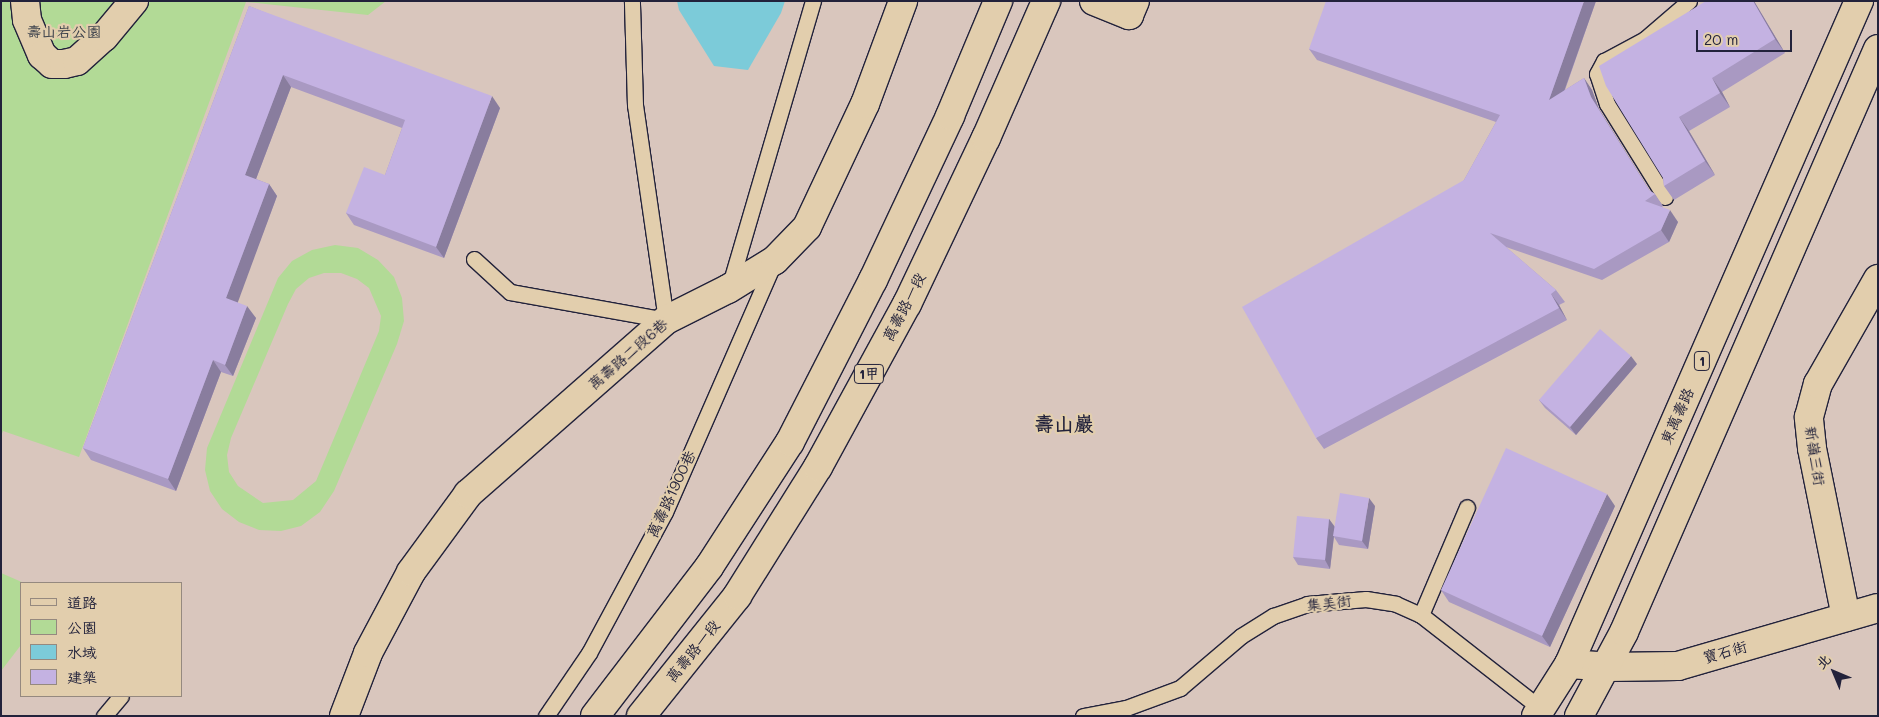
<!DOCTYPE html>
<meta charset="utf-8">
<style>
body{margin:0}
#map{position:relative;width:1879px;height:717px;overflow:hidden;background:#d9c6bd;font-family:Mali,"LXGW WenKai TC",sans-serif}
div>[style]{position:absolute}
.green>*{inset:0;background:#b2da96}
.water>*{inset:0;background:#7ccbd9}
.roads{filter:drop-shadow(1px 0 #22223b) drop-shadow(-1px 0 #22223b) drop-shadow(0 1px #22223b) drop-shadow(0 -1px #22223b)}
.service>*{height:15px;margin:-7.5px;padding:0 7.5px;transform-origin:7.5px;border-radius:7.5px;background:#e2cead}
.minor>*{height:28px;margin:-14px;padding:0 14px;transform-origin:14px;border-radius:14px;background:#e2cead}
.primary>*{height:28px;margin:-14px;padding:0 14px;transform-origin:14px;border-radius:14px;background:#e2cead}
.wall>*{inset:0;background:#a999c2}
.shaded-wall>*{inset:0;background:#897d9e}
.building>*{inset:0;background:#c4b2e2}
span{translate:-50% -50%;white-space:nowrap;text-align:center;line-height:1.15;-webkit-text-stroke:4.5px #e2cead;paint-order:stroke}
.shield-label span{padding:1px 4px;background:#e2cead;border:1px solid;border-radius:4px;-webkit-text-stroke-width:0}
.shield-label{font-size:14px;color:#22223b;font-weight:700}
.park-label{font-size:15px;color:#383e49}
.street-label{font-size:15px;color:#22223b}
.district-label{font-size:20px;color:#22223b;font-weight:700}
.frame{position:absolute;inset:0;border:2px solid #22223b;pointer-events:none}
.legend{position:absolute;left:20px;top:582px;width:162px;height:115px;box-sizing:border-box;background:#e2cead;border:1px solid #95897f;margin:0;padding:6px 9px;list-style:none;font-size:15px;color:#22223b}
.legend li{display:flex;align-items:center;gap:10px;height:25px}
.legend b{width:25px;border:1px solid #95897f}
.north{position:absolute;left:1809px;top:647px;width:50px;height:50px;-webkit-text-stroke:4px #e2cead;paint-order:stroke;rotate:315deg;font-size:14px;font-weight:700;line-height:20px;text-align:center;color:#22223b}
.north::after{content:'';display:block;margin:auto;width:18px;height:22px;background:#22223b;clip-path:polygon(50% 0,100% 100%,50% 72%,0 100%)}
.scale{position:absolute;left:1696px;top:30px;width:96px;height:22px;box-sizing:border-box;border:2px solid #22223b;border-top:0;padding-left:6px;font-size:15px;line-height:18px;white-space:nowrap;color:#22223b;-webkit-text-stroke:4px #e2cead;paint-order:stroke}
</style>
<div id="map">
<div class="green">
<div style="clip-path:polygon(1px 1px,386px 1px,368px 15px,246px 2px,79px 457px,3px 431px,1px 436px)"></div>
<div style="clip-path:polygon(evenodd,335px 245px,358px 248px,378px 260px,394px 277px,402px 298px,404px 321px,397px 344px,334px 491px,320px 512px,301px 526px,281px 531px,259px 530px,239px 522px,222px 509px,210px 491px,205px 470px,207px 448px,278px 278px,292px 261px,312px 250px,335px 245px,324px 273px,341px 273px,357px 279px,369px 288px,381px 316px,379px 331px,316px 481px,293px 500px,263px 503px,238px 486px,229px 472px,227px 455px,231px 438px,288px 304px,296px 289px,309px 278px,324px 273px)"></div>
<div style="clip-path:polygon(1px 573px,24px 583px,21px 645px,1px 671px)"></div>
</div>
<div class="water">
<div style="clip-path:polygon(677px 1px,785px 1px,781px 13px,748px 70px,714px 66px,679px 10px)"></div>
</div>
<div class="roads">
<div class="service">
<div style="left:1665px;top:197px;width:110px;rotate:-121.9deg"></div>
<div style="left:1607px;top:104px;width:32px;rotate:-108deg"></div>
<div style="left:1597px;top:74px;width:15px;rotate:-62deg"></div>
<div style="left:1604px;top:61px;width:47px;rotate:-28.2deg"></div>
<div style="left:1645px;top:39px;width:58px;rotate:-40.8deg"></div>
<div style="left:474px;top:259px;width:49px;rotate:42.5deg"></div>
<div style="left:510px;top:292px;width:158px;rotate:10.2deg"></div>
<div style="left:666px;top:320px;width:217px;rotate:-98.2deg"></div>
<div style="left:635px;top:105px;width:104px;rotate:-91.7deg"></div>
<div style="left:729px;top:288px;width:299px;rotate:-73.7deg"></div>
<div style="left:1421px;top:615px;width:117px;rotate:-66.9deg"></div>
<div style="left:104px;top:716px;width:26px;rotate:-50deg"></div>
<div style="left:546px;top:716px;width:76px;rotate:-55.7deg"></div>
<div style="left:589px;top:653px;width:160px;rotate:-61.7deg"></div>
<div style="left:665px;top:512px;width:270px;rotate:-66.4deg"></div>
<div style="left:1083px;top:716px;width:44px;rotate:-10.5deg"></div>
<div style="left:1126px;top:708px;width:58px;rotate:-20.3deg"></div>
<div style="left:1180px;top:688px;width:80px;rotate:-40.4deg"></div>
<div style="left:1241px;top:636px;width:38px;rotate:-32deg"></div>
<div style="left:1273px;top:616px;width:36px;rotate:-19deg"></div>
<div style="left:1307px;top:604px;width:59px;rotate:-4.8deg"></div>
<div style="left:1366px;top:599px;width:30px;rotate:9deg"></div>
<div style="left:1396px;top:604px;width:27px;rotate:24deg"></div>
<div style="left:1421px;top:615px;width:157px;rotate:38deg"></div>
</div>
<div class="minor">
<div style="left:25px;top:1px;width:19px;rotate:84deg"></div>
<div style="left:27px;top:20px;width:38px;rotate:67deg"></div>
<div style="left:42px;top:55px;width:13px;rotate:42deg"></div>
<div style="left:52px;top:64px;width:12px"></div>
<div style="left:64px;top:64px;width:13px;rotate:-13deg"></div>
<div style="left:77px;top:61px;width:36px;rotate:-42deg"></div>
<div style="left:104px;top:37px;width:47px;rotate:-50.2deg"></div>
<div style="left:1094px;top:1px;width:38px;rotate:22deg"></div>
<div style="left:1129px;top:15px;width:15px;rotate:-67deg"></div>
<div style="left:1846px;top:617px;width:172px;rotate:-101.4deg"></div>
<div style="left:1812px;top:448px;width:31px;rotate:-96deg"></div>
<div style="left:1809px;top:417px;width:34px;rotate:-75deg"></div>
<div style="left:1818px;top:384px;width:121px;rotate:-60.3deg"></div>
<div style="left:1569px;top:664px;width:39px;rotate:4deg"></div>
<div style="left:1608px;top:667px;width:70px;rotate:-0.8deg"></div>
<div style="left:1678px;top:666px;width:208px;rotate:-16.2deg"></div>
<div style="left:344px;top:716px;width:67px;rotate:-69.1deg"></div>
<div style="left:368px;top:653px;width:92px;rotate:-62deg"></div>
<div style="left:411px;top:572px;width:97px;rotate:-53.8deg"></div>
<div style="left:468px;top:494px;width:264px;rotate:-41.3deg"></div>
<div style="left:666px;top:320px;width:69px;rotate:-26.6deg"></div>
<div style="left:728px;top:289px;width:55px;rotate:-31.7deg"></div>
<div style="left:775px;top:260px;width:46px;rotate:-45.9deg"></div>
<div style="left:807px;top:227px;width:136px;rotate:-64.8deg"></div>
<div style="left:865px;top:104px;width:110px;rotate:-69.7deg"></div>
</div>
<div class="primary">
<div style="left:595px;top:716px;width:188px;rotate:-52.6deg"></div>
<div style="left:709px;top:567px;width:149px;rotate:-57.1deg"></div>
<div style="left:790px;top:442px;width:182px;rotate:-62.9deg"></div>
<div style="left:873px;top:280px;width:181px;rotate:-64.8deg"></div>
<div style="left:950px;top:116px;width:125px;rotate:-67.3deg"></div>
<div style="left:641px;top:716px;width:154px;rotate:-51.3deg"></div>
<div style="left:737px;top:596px;width:152px;rotate:-57.9deg"></div>
<div style="left:818px;top:467px;width:186px;rotate:-61.4deg"></div>
<div style="left:907px;top:304px;width:184px;rotate:-64.6deg"></div>
<div style="left:986px;top:138px;width:150px;rotate:-66.3deg"></div>
<div style="left:1536px;top:716px;width:62px;rotate:-57.6deg"></div>
<div style="left:1569px;top:664px;width:724px;rotate:-66.38deg"></div>
<div style="left:1579px;top:716px;width:95px;rotate:-61.8deg"></div>
<div style="left:1624px;top:632px;width:636px;rotate:-66.46deg"></div>
</div>
</div>
<div class="wall">
<div style="clip-path:polygon(1596px 1px,1565px 90px,1584px 78px,1592px 90px,1599px 109px,1650px 191px,1655px 194px,1663px 206px,1662px 207px,1678px 222px,1669px 242px,1602px 280px,1506px 247px,1556px 290px,1565px 302px,1559px 305px,1567px 320px,1324px 449px,1316px 438px,1464px 180px,1496px 122px,1317px 60px,1309px 49px)"></div>
<div style="clip-path:polygon(1706px 1px,1754px 1px,1785px 53px,1722px 92px,1730px 107px,1689px 131px,1715px 175px,1674px 200px,1664px 186px,1663px 178px)"></div>
<div style="clip-path:polygon(249px 6px,500px 108px,444px 258px,354px 225px,346px 213px,385px 175px,402px 128px,291px 87px,256px 179px,269px 184px,277px 196px,237px 302px,256px 318px,233px 376px,221px 372px,176px 491px,91px 460px,83px 448px)"></div>
<div style="clip-path:polygon(1637px 364px,1576px 435px,1545px 408px,1539px 400px)"></div>
<div style="clip-path:polygon(1375px 506px,1368px 549px,1339px 545px,1334px 537px,1330px 569px,1298px 565px,1293px 557px,1329px 519px,1334px 527px)"></div>
<div style="clip-path:polygon(1615px 506px,1550px 647px,1449px 602px,1441px 590px)"></div>
</div>
<div class="shaded-wall">
<div style="clip-path:polygon(1584px 1px,1596px 1px,1557px 111px,1549px 100px)"></div>
<div style="clip-path:polygon(1753px 1px,1754px 1px,1785px 53px,1775px 39px)"></div>
<div style="clip-path:polygon(283px 75px,291px 87px,253px 187px,245px 175px)"></div>
<div style="clip-path:polygon(1584px 78px,1592px 90px,1599px 109px,1653px 196px,1591px 97px)"></div>
<div style="clip-path:polygon(1712px 78px,1722px 92px,1730px 107px,1720px 93px)"></div>
<div style="clip-path:polygon(492px 96px,500px 108px,444px 258px,436px 247px)"></div>
<div style="clip-path:polygon(1679px 117px,1689px 131px,1715px 175px,1705px 161px)"></div>
<div style="clip-path:polygon(269px 184px,277px 196px,235px 310px,226px 298px)"></div>
<div style="clip-path:polygon(1670px 210px,1678px 222px,1669px 242px,1661px 230px)"></div>
<div style="clip-path:polygon(1551px 294px,1559px 305px,1567px 320px,1559px 308px)"></div>
<div style="clip-path:polygon(247px 306px,256px 318px,233px 376px,225px 365px)"></div>
<div style="clip-path:polygon(1631px 356px,1637px 364px,1576px 435px,1570px 427px)"></div>
<div style="clip-path:polygon(213px 360px,221px 372px,176px 491px,168px 479px)"></div>
<div style="clip-path:polygon(1607px 494px,1615px 506px,1550px 647px,1542px 636px)"></div>
<div style="clip-path:polygon(1369px 498px,1375px 506px,1368px 549px,1362px 541px)"></div>
<div style="clip-path:polygon(1329px 519px,1335px 527px,1330px 569px,1325px 560px)"></div>
</div>
<div class="building">
<div style="clip-path:polygon(1326px 1px,1584px 1px,1549px 100px,1584px 78px,1591px 97px,1649px 190px,1655px 194px,1645px 201px,1670px 210px,1661px 230px,1594px 269px,1490px 233px,1556px 290px,1551px 294px,1559px 308px,1316px 438px,1242px 307px,1464px 180px,1500px 115px,1309px 49px)"></div>
<div style="clip-path:polygon(1706px 1px,1753px 1px,1775px 39px,1712px 78px,1720px 93px,1679px 117px,1705px 161px,1664px 186px,1663px 178px,1606px 86px,1599px 66px)"></div>
<div style="clip-path:polygon(249px 6px,492px 96px,436px 247px,346px 213px,364px 167px,385px 175px,405px 120px,283px 75px,245px 175px,269px 184px,226px 298px,247px 306px,225px 365px,213px 360px,168px 479px,83px 448px)"></div>
<div style="clip-path:polygon(1600px 329px,1631px 356px,1570px 427px,1539px 400px)"></div>
<div style="clip-path:polygon(1506px 448px,1607px 494px,1542px 636px,1441px 590px)"></div>
<div style="clip-path:polygon(1340px 493px,1369px 498px,1362px 541px,1333px 536px)"></div>
<div style="clip-path:polygon(1297px 516px,1329px 519px,1325px 560px,1293px 557px)"></div>
</div>
<div class="shield-label">
<span style="left:1702px;top:361px">1</span>
<span style="left:869px;top:374px">1甲</span>
</div>
<div class="park-label">
<span style="left:64px;top:32px">壽山岩公園</span>
</div>
<div class="street-label">
<span style="left:904px;top:307px;rotate:-63deg">萬壽路一段</span>
<span style="left:628px;top:354px;rotate:-41deg">萬壽路二段6巷</span>
<span style="left:1677px;top:416px;rotate:-66deg">東萬壽路</span>
<span style="left:1815px;top:456px;rotate:81deg">新嶺三街</span>
<span style="left:671px;top:494px;rotate:-65deg">萬壽路1900巷</span>
<span style="left:1329px;top:603px;rotate:-7deg">集美街</span>
<span style="left:693px;top:651px;rotate:-51deg">萬壽路一段</span>
<span style="left:1725px;top:652px;rotate:-16deg">寶石街</span>
</div>
<div class="district-label">
<span style="left:1064px;top:423px">壽山巖</span>
</div>
<div class="frame"></div>
<ul class="legend">
<li><b style="height:6px;background:#e2cead"></b>道路</li>
<li><b style="height:14px;background:#b2da96"></b>公園</li>
<li><b style="height:14px;background:#7ccbd9"></b>水域</li>
<li><b style="height:14px;background:#c4b2e2"></b>建築</li>
</ul>
<div class="north">北</div>
<div class="scale">20 m</div>
</div>
